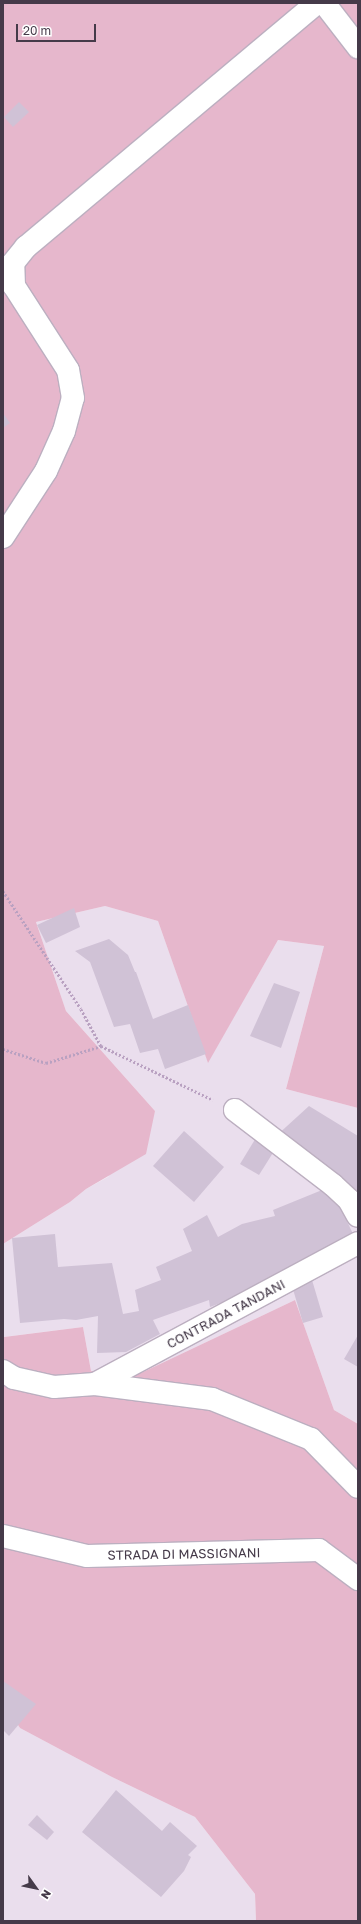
<!DOCTYPE html>
<style>
body{margin:0}
#map{position:relative;width:361px;height:1924px;overflow:hidden;background:#f3ecf5;font-family:"Golos Text",sans-serif}
div>[style]{position:absolute}
.residential>*{inset:0;background:#eadeed}
.green>*{inset:0;background:#e6b7cc}
.building>*{inset:0;background:#d0c2d6}
.path>*{height:2.5px;margin-top:-1.25px;transform-origin:0;background:repeating-linear-gradient(90deg,#b9a1c1 0 2px,transparent 0 4px)}
.roads{filter:drop-shadow(1px 0 #bcafc0) drop-shadow(-1px 0 #bcafc0) drop-shadow(0 1px #bcafc0) drop-shadow(0 -1px #bcafc0)}
.minor>*{height:22px;margin:-11px;padding:0 11px;transform-origin:11px;border-radius:11px;background:#fff}
span{translate:-50% -50%;white-space:nowrap;text-align:center;line-height:1.15;-webkit-text-stroke:3px #fff;paint-order:stroke}
.street-label{font-size:13px;color:#453a49}
.frame{position:absolute;inset:0;border:4px solid #453a49;pointer-events:none}
.north{position:absolute;left:16px;top:1868px;width:40px;height:40px;-webkit-text-stroke:3px #fff;paint-order:stroke;rotate:123deg;font-size:11px;font-weight:700;line-height:16px;text-align:center;color:#453a49}
.north::after{content:'';display:block;margin:auto;width:14px;height:18px;background:#453a49;clip-path:polygon(50% 0,100% 100%,50% 72%,0 100%)}
.scale{position:absolute;left:16px;top:24px;width:80px;height:18px;box-sizing:border-box;border:2px solid #453a49;border-top:0;padding-left:5px;font-size:12px;line-height:14px;white-space:nowrap;color:#453a49;-webkit-text-stroke:3px #fff;paint-order:stroke}
</style>
<div id="map">
<div class="residential">
<div style="clip-path:polygon(105px 906px,158px 921px,208px 1062px,278px 940px,324px 946px,286px 1089px,358px 1108px,358px 1424px,334px 1410px,295px 1300px,141px 1373px,91px 1371px,83px 1327px,3px 1337px,3px 1244px,70px 1202px,86px 1189px,108px 1177px,155px 1111px,66px 1011px,36px 922px)"></div>
<div style="clip-path:polygon(3px 1703px,20px 1728px,112px 1777px,195px 1817px,255px 1894px,256px 1921px,3px 1921px)"></div>
</div>
<div class="green">
<div style="clip-path:polygon(3px 3px,358px 3px,358px 1108px,286px 1089px,324px 946px,278px 940px,208px 1063px,158px 921px,105px 906px,36px 922px,66px 1011px,155px 1111px,146px 1154px,86px 1189px,70px 1202px,3px 1244px)"></div>
<div style="clip-path:polygon(3px 1269px,4px 1337px,83px 1327px,91px 1371px,141px 1373px,295px 1300px,334px 1410px,358px 1424px,358px 1921px,256px 1921px,255px 1894px,195px 1817px,112px 1777px,20px 1728px,3px 1703px)"></div>
</div>
<div class="building">
<div style="clip-path:polygon(19px 102px,29px 112px,13px 127px,4px 117px)"></div>
<div style="clip-path:polygon(3px 413px,10px 423px,3px 428px)"></div>
<div style="clip-path:polygon(74px 908px,80px 927px,46px 943px,37px 925px)"></div>
<div style="clip-path:polygon(109px 939px,128px 955px,135px 972px,136px 972px,153px 1019px,188px 1005px,206px 1054px,165px 1069px,158px 1049px,140px 1053px,130px 1024px,114px 1027px,90px 962px,75px 951px)"></div>
<div style="clip-path:polygon(274px 983px,300px 992px,281px 1048px,250px 1036px)"></div>
<div style="clip-path:polygon(309px 1106px,358px 1136px,358px 1198px,275px 1137px)"></div>
<div style="clip-path:polygon(184px 1131px,224px 1167px,194px 1202px,153px 1166px)"></div>
<div style="clip-path:polygon(257px 1136px,276px 1148px,259px 1175px,240px 1164px)"></div>
<div style="clip-path:polygon(327px 1188px,347px 1214px,344px 1215px,354px 1236px,239px 1296px,210px 1307px,209px 1300px,153px 1320px,160px 1334px,126px 1352px,97px 1353px,98px 1316px,76px 1320px,64px 1319px,20px 1323px,12px 1238px,55px 1234px,58px 1267px,112px 1263px,123px 1314px,139px 1311px,135px 1290px,161px 1280px,156px 1267px,192px 1251px,183px 1229px,207px 1215px,218px 1237px,242px 1224px,275px 1216px,273px 1210px)"></div>
<div style="clip-path:polygon(312px 1280px,323px 1317px,303px 1323px,292px 1286px)"></div>
<div style="clip-path:polygon(358px 1335px,358px 1367px,344px 1359px)"></div>
<div style="clip-path:polygon(3px 1681px,36px 1704px,9px 1736px,3px 1730px)"></div>
<div style="clip-path:polygon(116px 1790px,162px 1831px,170px 1822px,197px 1846px,188px 1855px,191px 1857px,184px 1871px,161px 1897px,82px 1832px)"></div>
<div style="clip-path:polygon(37px 1815px,54px 1832px,47px 1840px,28px 1825px)"></div>
</div>
<div class="path">
<div style="left:3px;top:891px;width:141px;rotate:56.5deg"></div>
<div style="left:81px;top:1009px;width:42px;rotate:61.6deg"></div>
<div style="left:101px;top:1046px;width:124px;rotate:25.7deg"></div>
<div style="left:3px;top:1049px;width:45px;rotate:18deg"></div>
<div style="left:46px;top:1063px;width:58px;rotate:-17.2deg"></div>
</div>
<div class="roads">
<div class="minor">
<div style="left:324px;top:3px;width:56px;rotate:52.3deg"></div>
<div style="left:3px;top:537px;width:79px;rotate:-56.9deg"></div>
<div style="left:46px;top:471px;width:44px;rotate:-65.8deg"></div>
<div style="left:64px;top:431px;width:34px;rotate:-75deg"></div>
<div style="left:73px;top:398px;width:28px;rotate:-100deg"></div>
<div style="left:68px;top:370px;width:100px;rotate:-122.7deg"></div>
<div style="left:14px;top:286px;width:23px;rotate:-92deg"></div>
<div style="left:13px;top:263px;width:21px;rotate:-51deg"></div>
<div style="left:26px;top:247px;width:380px;rotate:-40deg"></div>
<div style="left:235px;top:1110px;width:123px;rotate:37.4deg"></div>
<div style="left:333px;top:1185px;width:22px;rotate:43deg"></div>
<div style="left:349px;top:1200px;width:18px;rotate:61deg"></div>
<div style="left:3px;top:1371px;width:13px;rotate:32deg"></div>
<div style="left:14px;top:1378px;width:41px;rotate:12.7deg"></div>
<div style="left:54px;top:1387px;width:41px;rotate:-4.2deg"></div>
<div style="left:95px;top:1384px;width:118px;rotate:7.3deg"></div>
<div style="left:212px;top:1399px;width:107px;rotate:22deg"></div>
<div style="left:311px;top:1439px;width:67px;rotate:45.6deg"></div>
<div style="left:95px;top:1384px;width:298px;rotate:-28.2deg"></div>
<div style="left:3px;top:1536px;width:86px;rotate:13.4deg"></div>
<div style="left:87px;top:1556px;width:232px;rotate:-1.5deg"></div>
<div style="left:319px;top:1550px;width:49px;rotate:36.6deg"></div>
</div>
</div>
<div class="street-label">
<span style="left:226px;top:1314px;rotate:-28deg">CONTRADA TANDANI</span>
<span style="left:184px;top:1554px;rotate:-1deg">STRADA DI MASSIGNANI</span>
</div>
<div class="frame"></div>
<div class="north">N</div>
<div class="scale">20 m</div>
</div>
